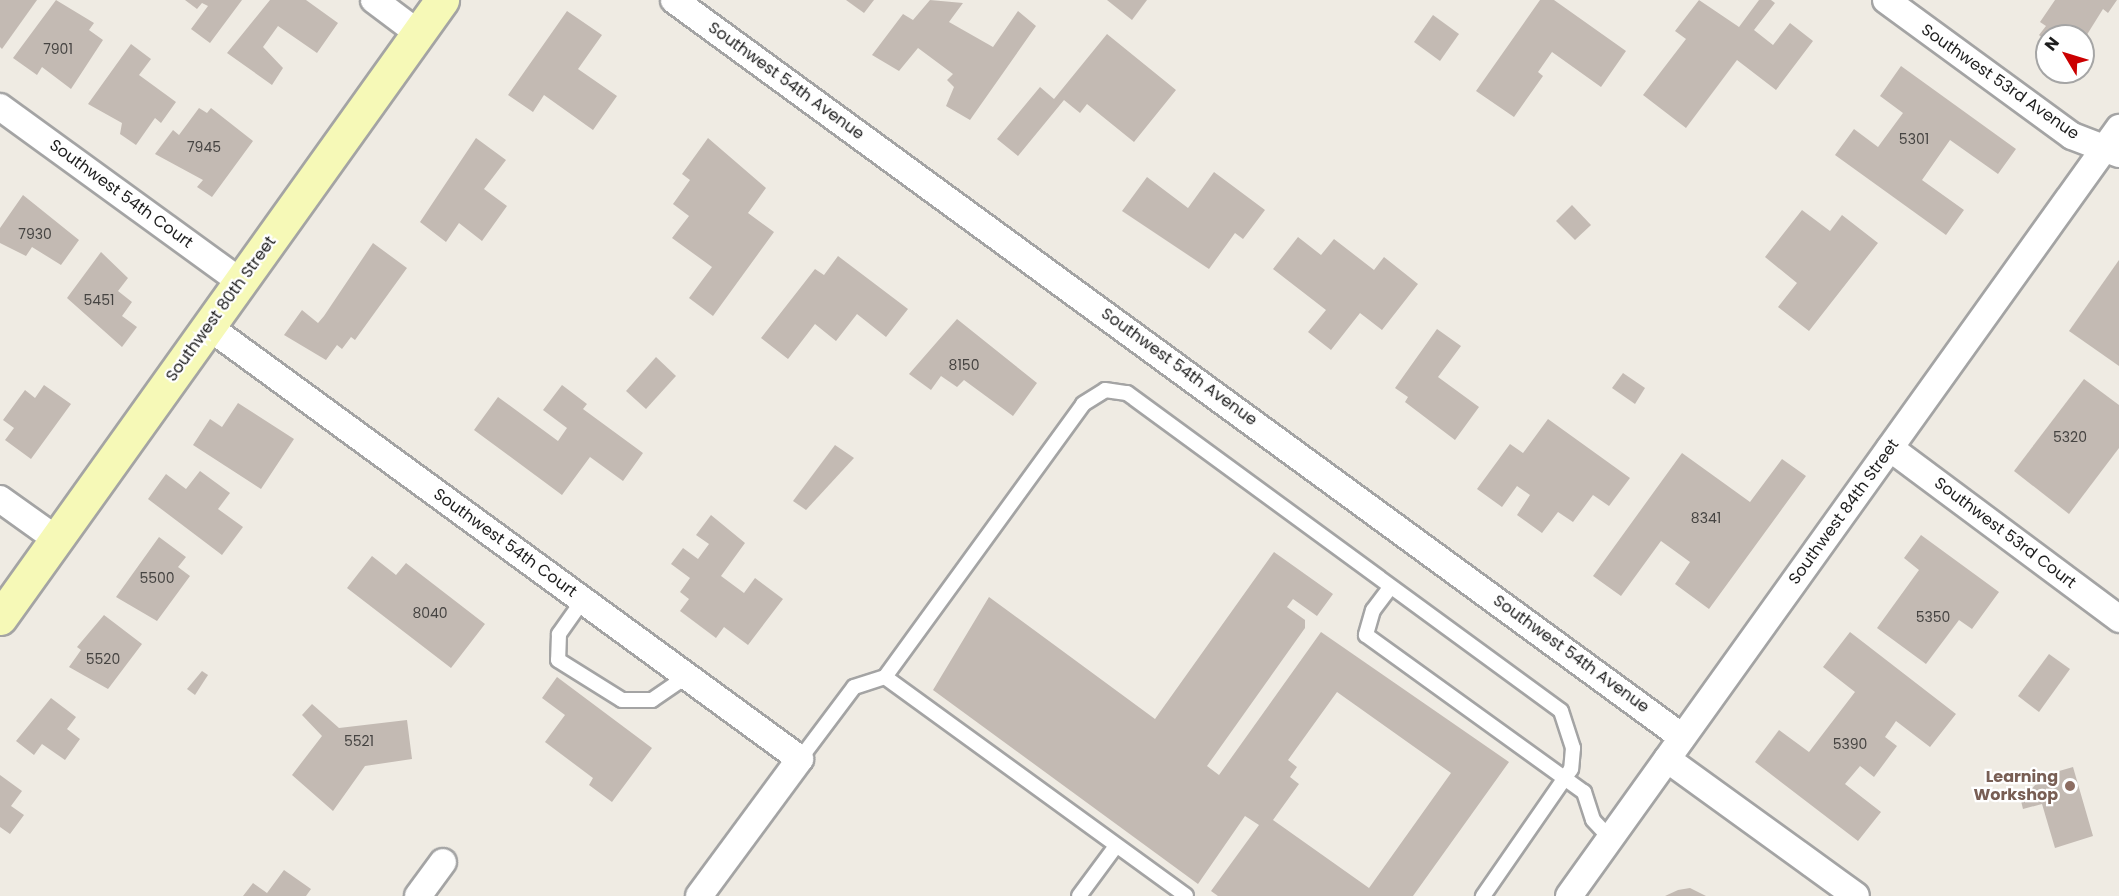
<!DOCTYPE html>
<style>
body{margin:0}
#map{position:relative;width:2119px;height:896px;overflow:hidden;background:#efebe3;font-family:Poppins,sans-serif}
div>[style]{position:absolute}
.building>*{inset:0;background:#c3bab3}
.roads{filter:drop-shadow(2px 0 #a4a4a4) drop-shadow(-2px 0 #a4a4a4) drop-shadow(0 2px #a4a4a4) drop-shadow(0 -2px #a4a4a4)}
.lane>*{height:14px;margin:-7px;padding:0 7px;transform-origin:7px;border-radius:7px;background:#fff}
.street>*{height:26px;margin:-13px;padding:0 13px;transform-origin:13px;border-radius:13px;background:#fff}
.secondary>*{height:33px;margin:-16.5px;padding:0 16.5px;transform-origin:16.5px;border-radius:16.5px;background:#f6f9b7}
.dots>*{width:16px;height:16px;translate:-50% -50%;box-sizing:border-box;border:3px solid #fff;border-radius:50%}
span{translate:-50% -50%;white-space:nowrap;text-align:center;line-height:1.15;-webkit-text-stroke:4.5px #fff;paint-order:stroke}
.number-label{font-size:14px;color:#464442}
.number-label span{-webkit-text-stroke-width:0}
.street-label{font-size:16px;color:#1d1d1d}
.education-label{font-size:16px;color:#785e54;font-weight:700}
.right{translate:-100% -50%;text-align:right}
.north{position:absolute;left:2035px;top:24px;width:60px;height:60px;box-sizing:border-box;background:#fff;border:2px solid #a5a5a5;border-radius:50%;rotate:308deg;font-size:16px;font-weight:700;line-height:24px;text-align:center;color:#1d1d1d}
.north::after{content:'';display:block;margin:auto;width:21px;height:27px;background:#cb0001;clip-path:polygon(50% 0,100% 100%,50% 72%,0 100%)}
</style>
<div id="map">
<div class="building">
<div style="clip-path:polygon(0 0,37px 0,2px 49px,0 47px)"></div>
<div style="clip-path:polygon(56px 0,94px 23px,89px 30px,103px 40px,71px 89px,42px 67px,37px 75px,13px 58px)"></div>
<div style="clip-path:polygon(185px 0,242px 0,210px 43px,191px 29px,208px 6px,202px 3px,197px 9px)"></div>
<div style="clip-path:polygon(270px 0,306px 0,338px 23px,317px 53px,278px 26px,263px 47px,283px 68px,272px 85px,227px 53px)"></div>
<div style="clip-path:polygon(846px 0,874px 0,864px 13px)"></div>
<div style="clip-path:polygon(930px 0,963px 3px,949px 22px,993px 47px,1018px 11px,1036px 26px,970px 120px,946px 106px,954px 87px,947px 80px,953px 74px,918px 48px,899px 71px,872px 55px,903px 14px,913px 20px)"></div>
<div style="clip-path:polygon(1107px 0,1147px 0,1132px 20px)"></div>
<div style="clip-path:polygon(1540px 0,1554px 0,1626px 51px,1601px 87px,1552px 52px,1538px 72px,1543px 76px,1514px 117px,1476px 91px)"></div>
<div style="clip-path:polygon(1699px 0,1739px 27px,1759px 0,1771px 0,1775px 3px,1754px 30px,1773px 45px,1790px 23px,1813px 41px,1776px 90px,1737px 60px,1686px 128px,1643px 95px,1686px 39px,1675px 31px)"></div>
<div style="clip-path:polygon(2055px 0,2117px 0,2108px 13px,2103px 9px,2083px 41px,2083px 36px,2047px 36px,2047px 42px,2039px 35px,2046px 26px,2040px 22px)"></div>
<div style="clip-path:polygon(567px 11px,602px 35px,578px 69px,617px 96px,593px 130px,544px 95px,533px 112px,508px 95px)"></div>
<div style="clip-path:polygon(1433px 15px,1459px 34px,1440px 61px,1414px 42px)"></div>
<div style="clip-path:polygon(1107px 34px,1176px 90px,1134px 142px,1087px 104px,1080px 113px,1064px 100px,1018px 156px,997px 139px,1040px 87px,1054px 99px)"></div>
<div style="clip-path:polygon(131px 44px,151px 59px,139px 75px,176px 102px,161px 123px,155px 118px,136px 145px,120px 134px,122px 123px,88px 104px)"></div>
<div style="clip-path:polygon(1901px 66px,2016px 149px,1998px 174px,1950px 140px,1922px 180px,1964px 210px,1946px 235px,1835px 155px,1854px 129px,1878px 147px,1903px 113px,1880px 96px)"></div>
<div style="clip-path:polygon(199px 108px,207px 113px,211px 108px,253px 141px,212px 197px,197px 187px,203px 180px,155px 154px,173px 130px,179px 135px)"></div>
<div style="clip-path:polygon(476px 138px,506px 160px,484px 189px,507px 206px,482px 241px,459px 223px,446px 242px,420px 222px)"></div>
<div style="clip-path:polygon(708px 138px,766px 188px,748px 213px,774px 232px,713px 316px,689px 298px,712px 267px,672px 238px,689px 216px,673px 204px,690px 180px,682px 174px)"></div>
<div style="clip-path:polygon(1214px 172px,1265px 210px,1243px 239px,1235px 233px,1209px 269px,1122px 211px,1147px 177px,1188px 208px)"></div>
<div style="clip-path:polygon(23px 195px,79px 240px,61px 265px,32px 247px,26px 256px,0 243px,0 228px)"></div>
<div style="clip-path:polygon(1572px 205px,1591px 225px,1575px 240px,1556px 221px)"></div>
<div style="clip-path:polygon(1802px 210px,1830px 231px,1842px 215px,1878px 243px,1809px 331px,1778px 307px,1797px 283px,1765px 257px)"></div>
<div style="clip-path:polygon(1298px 237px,1321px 255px,1334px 239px,1374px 270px,1384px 257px,1418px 284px,1382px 330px,1360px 313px,1331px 350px,1308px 332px,1326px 310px,1273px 269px)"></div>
<div style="clip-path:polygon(373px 243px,407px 268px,355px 340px,351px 337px,342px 349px,337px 345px,326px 360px,284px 335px,302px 310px,318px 323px,324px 316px)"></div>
<div style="clip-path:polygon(101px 252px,128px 278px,118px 291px,132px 302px,122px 316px,137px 327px,122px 347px,67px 298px)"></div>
<div style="clip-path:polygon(838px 256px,908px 309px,886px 337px,857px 314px,836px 341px,815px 324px,788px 359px,761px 338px,815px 269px,824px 275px)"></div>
<div style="clip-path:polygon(2119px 260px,2119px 366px,2069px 331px)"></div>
<div style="clip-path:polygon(957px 319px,1037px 383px,1013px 416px,964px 380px,957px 387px,941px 376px,931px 390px,909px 374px)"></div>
<div style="clip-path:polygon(1437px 329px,1461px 346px,1438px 377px,1479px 407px,1455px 440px,1405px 402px,1408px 397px,1395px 388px)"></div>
<div style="clip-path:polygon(656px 357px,676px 376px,646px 409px,626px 391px)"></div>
<div style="clip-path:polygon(1623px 373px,1645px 388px,1635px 404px,1612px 388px)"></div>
<div style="clip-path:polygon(2084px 379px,2119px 405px,2119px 448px,2069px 514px,2014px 471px)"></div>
<div style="clip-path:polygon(44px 385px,71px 404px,31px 459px,5px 440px,14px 428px,3px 420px,25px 390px,35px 398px)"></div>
<div style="clip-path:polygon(562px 385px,587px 404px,583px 409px,643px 453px,623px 481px,590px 457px,562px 495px,474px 430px,498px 397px,558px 441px,567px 428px,543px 410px)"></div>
<div style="clip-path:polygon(238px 403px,294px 439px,261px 489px,193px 445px,210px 419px,222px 427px)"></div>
<div style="clip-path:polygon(1548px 419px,1630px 478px,1609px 506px,1593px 495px,1573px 522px,1558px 512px,1542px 533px,1517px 515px,1530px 495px,1517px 486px,1502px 507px,1477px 489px,1510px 444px,1523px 453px)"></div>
<div style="clip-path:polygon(835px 445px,854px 458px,806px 510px,793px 501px)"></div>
<div style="clip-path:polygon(1682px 453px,1750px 502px,1782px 459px,1806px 476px,1709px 609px,1675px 584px,1690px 562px,1661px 541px,1621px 596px,1593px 576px)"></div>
<div style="clip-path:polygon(200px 471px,230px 493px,218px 509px,243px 527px,222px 555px,148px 499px,166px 474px,186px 489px)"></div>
<div style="clip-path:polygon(711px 515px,745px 543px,721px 576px,744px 593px,755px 578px,783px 599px,748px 645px,724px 627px,716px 638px,680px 611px,689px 599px,680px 592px,690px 578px,671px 564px,683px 548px,698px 559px,709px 544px,696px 535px)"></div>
<div style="clip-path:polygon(1921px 535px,1999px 592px,1972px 629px,1959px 620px,1926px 664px,1877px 628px,1919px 570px,1904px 558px)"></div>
<div style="clip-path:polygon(159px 537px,186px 557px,178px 567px,190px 576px,157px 621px,116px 597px)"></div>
<div style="clip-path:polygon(evenodd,1274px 552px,1333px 594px,1317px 616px,1293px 599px,1287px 607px,1305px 620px,1305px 628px,1207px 766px,1219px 775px,1321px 632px,1509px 762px,1413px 896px,1218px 896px,1211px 891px,1259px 825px,1245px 816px,1198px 884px,933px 690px,989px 597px,1155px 719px,1274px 552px,1337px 692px,1451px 773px,1369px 888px,1273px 820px,1299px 784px,1290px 777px,1297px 767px,1288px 760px,1337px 692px)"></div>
<div style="clip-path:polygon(372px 556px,396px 575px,406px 563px,485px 624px,451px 668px,347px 588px)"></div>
<div style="clip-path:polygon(104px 615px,142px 644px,108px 689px,69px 667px,81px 650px,77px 647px)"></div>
<div style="clip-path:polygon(1850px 632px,1956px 714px,1930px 747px,1896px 721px,1885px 737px,1897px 746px,1874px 777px,1860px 766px,1845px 784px,1881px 812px,1858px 841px,1755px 762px,1779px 730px,1809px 752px,1855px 692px,1823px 667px)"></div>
<div style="clip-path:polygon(2049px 654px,2070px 669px,2039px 712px,2018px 696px)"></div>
<div style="clip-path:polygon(202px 671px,208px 675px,195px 695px,187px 689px)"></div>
<div style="clip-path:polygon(557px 677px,652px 748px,612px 802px,589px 785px,593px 778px,545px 742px,565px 715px,542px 698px)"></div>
<div style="clip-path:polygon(51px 698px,76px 717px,67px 729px,80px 739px,65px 760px,42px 744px,34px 755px,16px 741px)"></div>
<div style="clip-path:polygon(312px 704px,339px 728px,407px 720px,412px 759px,365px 766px,333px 811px,292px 775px,322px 736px,302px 715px)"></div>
<div style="clip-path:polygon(2073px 767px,2093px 836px,2055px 848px,2042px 804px,2023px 809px,2021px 801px,2036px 784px,2035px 778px)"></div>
<div style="clip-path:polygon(0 775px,22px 791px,11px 806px,24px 815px,10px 834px,0 827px)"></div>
<div style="clip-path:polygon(284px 870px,311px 889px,306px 896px,243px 896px,253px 883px,267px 893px)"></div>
<div style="clip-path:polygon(1690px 888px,1706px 896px,1665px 896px,1678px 890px)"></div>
</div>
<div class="roads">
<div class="lane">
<div style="left:1389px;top:589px;width:26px;rotate:127deg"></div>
<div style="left:1373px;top:610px;width:26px;rotate:106deg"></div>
<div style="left:1366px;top:635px;width:269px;rotate:35.8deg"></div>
<div style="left:1584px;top:792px;width:29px;rotate:72deg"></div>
<div style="left:1593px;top:820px;width:25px;rotate:47deg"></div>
<div style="left:583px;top:600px;width:42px;rotate:125.2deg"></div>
<div style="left:559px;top:634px;width:26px;rotate:92deg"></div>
<div style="left:558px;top:660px;width:75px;rotate:32deg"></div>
<div style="left:622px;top:700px;width:30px"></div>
<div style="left:652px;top:700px;width:42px;rotate:-34.4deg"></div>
<div style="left:885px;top:677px;width:337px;rotate:-54deg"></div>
<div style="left:1083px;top:404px;width:26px;rotate:-32deg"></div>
<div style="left:1105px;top:390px;width:22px;rotate:8deg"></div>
<div style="left:1127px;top:393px;width:538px;rotate:36.23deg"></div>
<div style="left:1561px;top:711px;width:39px;rotate:72deg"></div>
<div style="left:1573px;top:748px;width:21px;rotate:95deg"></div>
<div style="left:1571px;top:769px;width:155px;rotate:124.7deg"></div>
<div style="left:800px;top:759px;width:90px;rotate:-53.1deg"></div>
<div style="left:854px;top:687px;width:33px;rotate:-18deg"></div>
<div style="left:885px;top:677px;width:372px;rotate:36deg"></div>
<div style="left:1079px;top:896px;width:62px;rotate:-53.5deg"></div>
</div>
<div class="street">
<div style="left:374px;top:0;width:55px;rotate:36.9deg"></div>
<div style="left:674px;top:0;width:1249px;rotate:36.17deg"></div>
<div style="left:1886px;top:0;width:230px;rotate:36.2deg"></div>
<div style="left:2072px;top:136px;width:50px;rotate:21deg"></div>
<div style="left:0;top:107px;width:298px;rotate:36deg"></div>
<div style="left:209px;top:327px;width:732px;rotate:36.17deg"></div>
<div style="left:800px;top:759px;width:170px;rotate:126.4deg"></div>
<div style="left:1890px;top:448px;width:286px;rotate:36.7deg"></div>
<div style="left:0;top:499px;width:69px;rotate:35.5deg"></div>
<div style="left:1667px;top:759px;width:233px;rotate:35.9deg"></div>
<div style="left:418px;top:896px;width:42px;rotate:-53.7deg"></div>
<div style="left:1569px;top:896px;width:945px;rotate:-54.39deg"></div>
</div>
<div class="secondary">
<div style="left:0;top:618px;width:760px;rotate:-54.43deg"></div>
</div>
</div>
<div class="dots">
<div style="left:2070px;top:786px;background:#8d6e63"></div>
</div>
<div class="number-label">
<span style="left:58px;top:49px">7901</span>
<span style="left:1914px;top:139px">5301</span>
<span style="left:204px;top:147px">7945</span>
<span style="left:35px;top:234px">7930</span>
<span style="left:99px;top:300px">5451</span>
<span style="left:964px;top:365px">8150</span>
<span style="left:2070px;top:437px">5320</span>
<span style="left:1706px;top:518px">8341</span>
<span style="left:157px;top:578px">5500</span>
<span style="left:430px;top:613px">8040</span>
<span style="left:1933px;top:617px">5350</span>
<span style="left:103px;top:659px">5520</span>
<span style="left:359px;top:741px">5521</span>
<span style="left:1850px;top:744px">5390</span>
</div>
<div class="street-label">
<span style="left:786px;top:81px;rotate:36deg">Southwest 54th Avenue</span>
<span style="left:2000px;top:82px;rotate:35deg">Southwest 53rd Avenue</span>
<span style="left:121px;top:194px;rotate:36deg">Southwest 54th Court</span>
<span style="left:221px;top:309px;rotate:-54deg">Southwest 80th Street</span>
<span style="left:1179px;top:367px;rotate:36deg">Southwest 54th Avenue</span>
<span style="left:1844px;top:512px;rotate:-54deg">Southwest 84th Street</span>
<span style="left:2005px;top:533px;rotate:37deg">Southwest 53rd Court</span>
<span style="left:505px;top:543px;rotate:36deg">Southwest 54th Court</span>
<span style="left:1571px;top:654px;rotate:36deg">Southwest 54th Avenue</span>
</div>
<div class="education-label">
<span class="right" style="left:2058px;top:786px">Learning<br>Workshop</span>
</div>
<div class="north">N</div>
</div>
